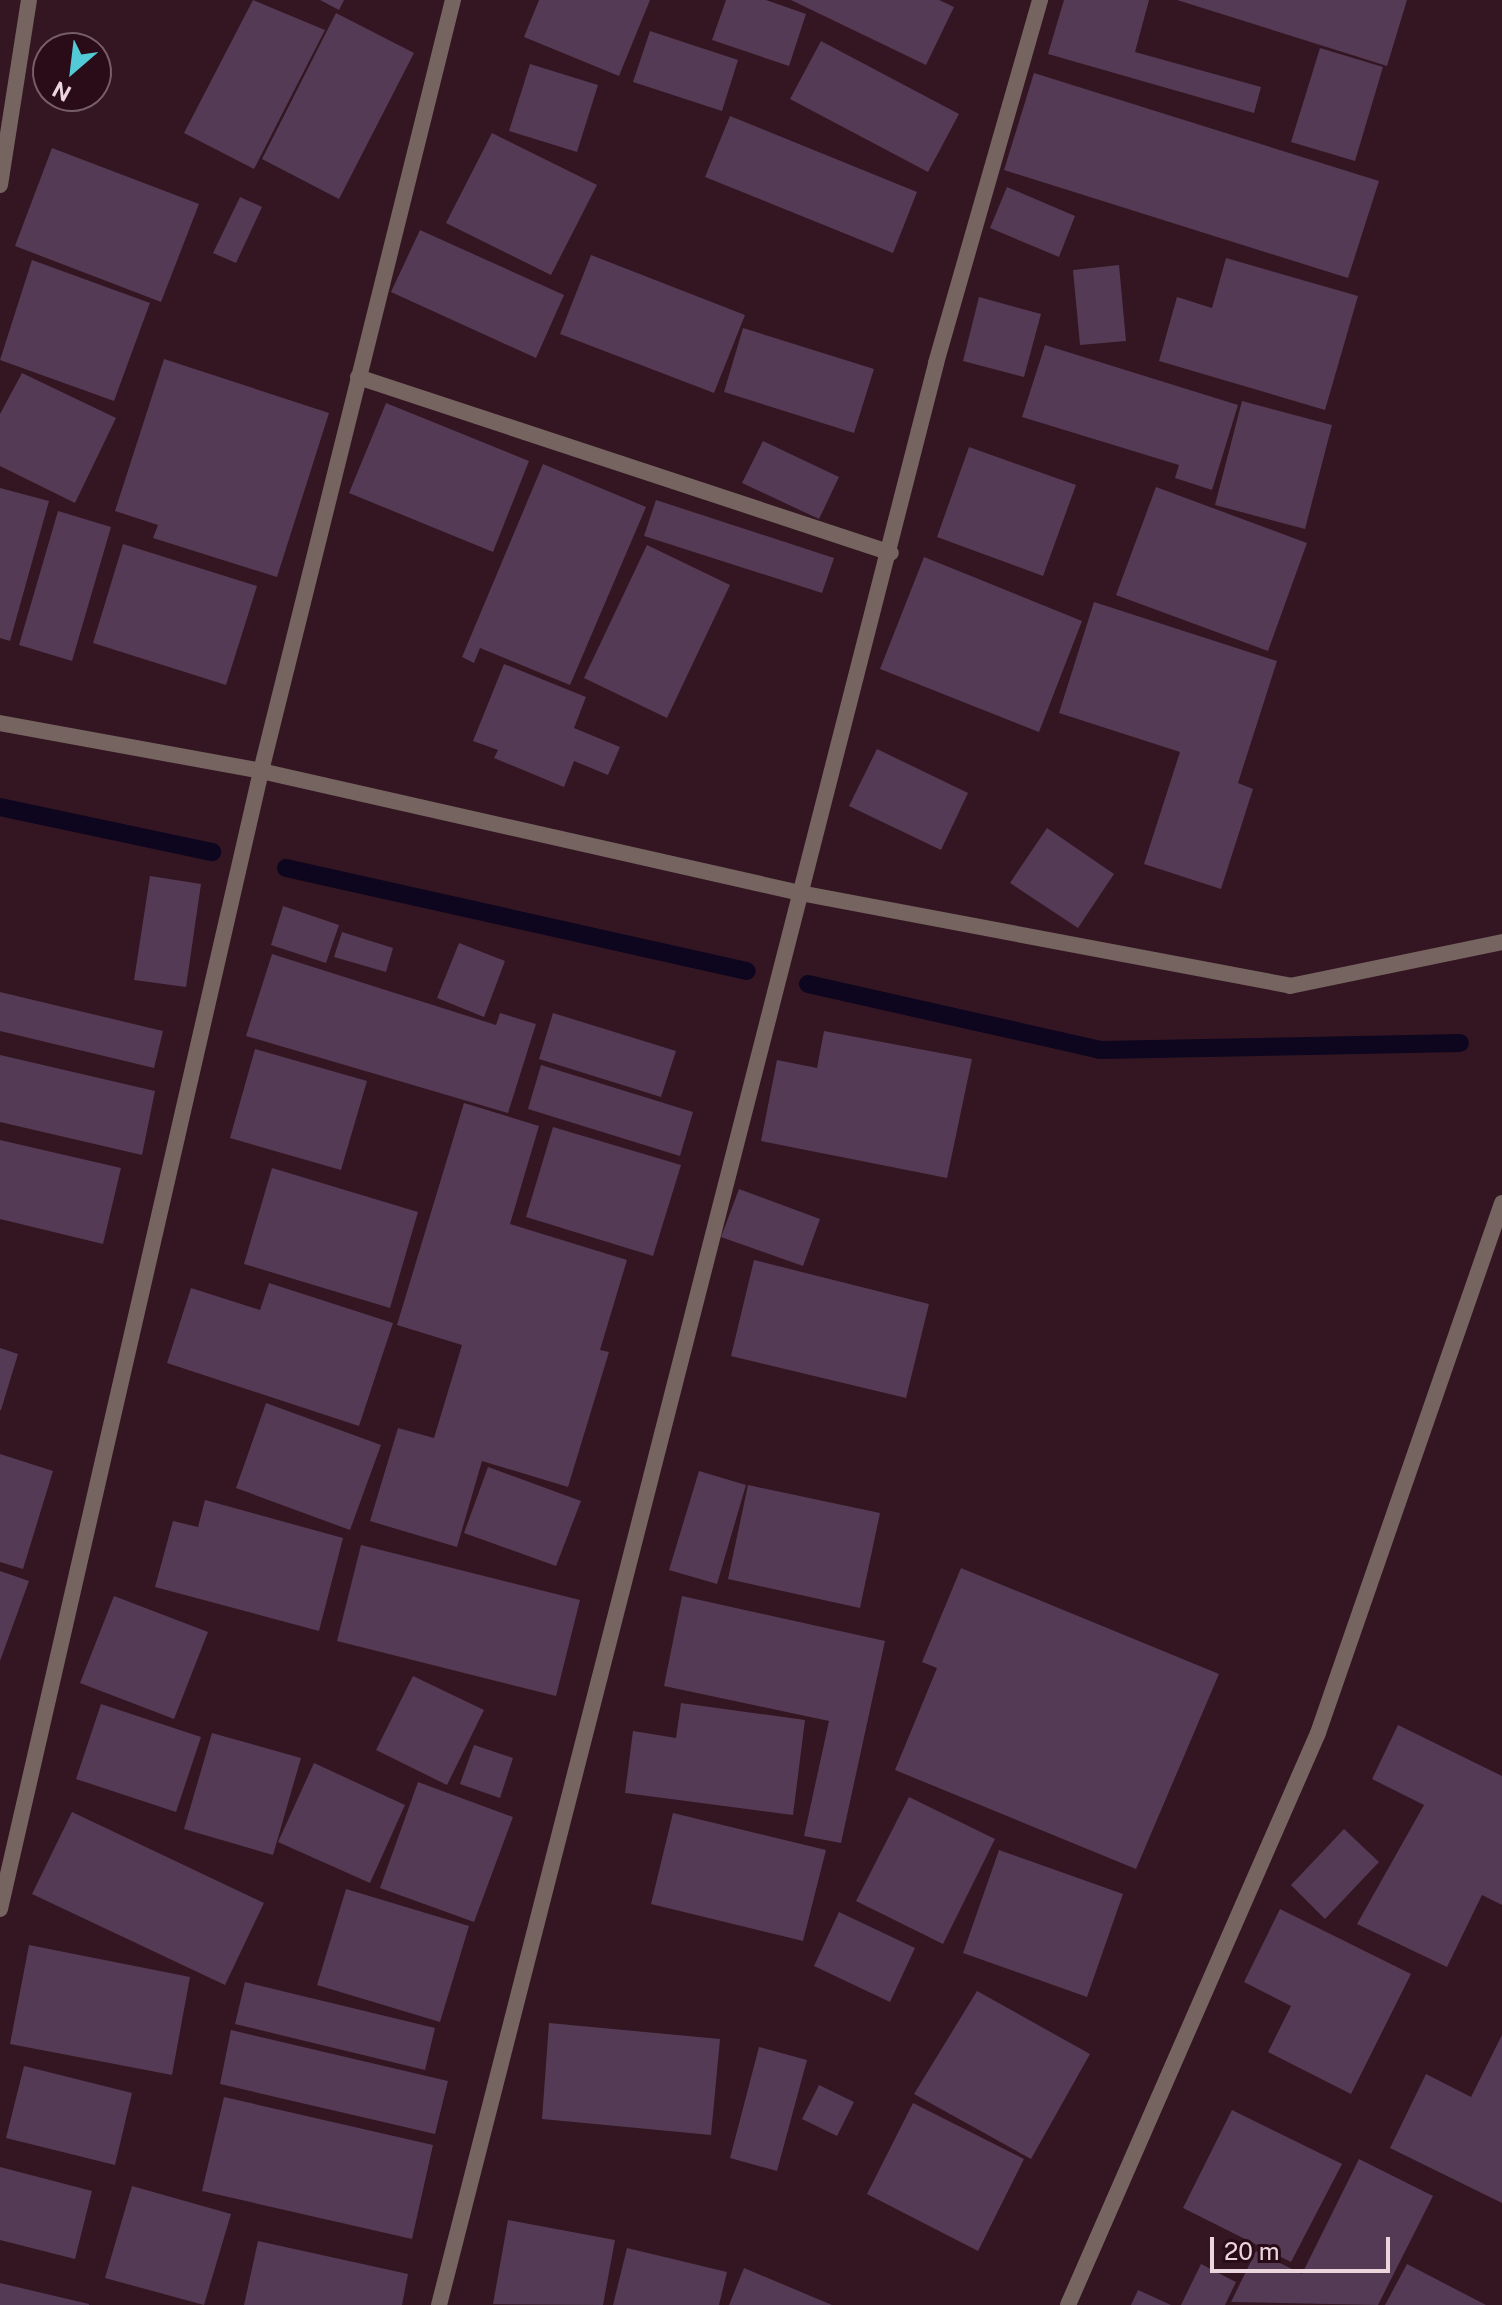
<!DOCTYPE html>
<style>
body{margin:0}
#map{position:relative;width:1502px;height:2305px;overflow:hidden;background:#331621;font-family:"Public Sans",sans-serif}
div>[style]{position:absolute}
.stream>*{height:18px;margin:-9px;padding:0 9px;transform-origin:9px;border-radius:9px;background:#0e051f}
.building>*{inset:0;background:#543a54}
.street>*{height:16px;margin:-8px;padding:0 8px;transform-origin:8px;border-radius:8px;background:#766461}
span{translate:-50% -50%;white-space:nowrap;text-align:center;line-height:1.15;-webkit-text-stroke:7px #290c18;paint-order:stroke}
.north{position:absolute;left:32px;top:32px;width:80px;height:80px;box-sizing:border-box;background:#290c18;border:2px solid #775d67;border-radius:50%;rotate:208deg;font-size:22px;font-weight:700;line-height:32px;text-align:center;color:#ebd6dd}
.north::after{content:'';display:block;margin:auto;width:28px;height:36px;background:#52cbd7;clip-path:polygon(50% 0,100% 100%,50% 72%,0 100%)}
.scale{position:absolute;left:1210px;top:2237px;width:180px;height:36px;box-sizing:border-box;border:4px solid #ebd6dd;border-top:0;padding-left:10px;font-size:24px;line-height:28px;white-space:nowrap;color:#ebd6dd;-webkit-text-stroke:6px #290c18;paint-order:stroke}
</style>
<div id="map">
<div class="stream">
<div style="left:0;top:807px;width:217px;rotate:12deg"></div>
<div style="left:286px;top:868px;width:472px;rotate:12.6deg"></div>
<div style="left:808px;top:984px;width:299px;rotate:12.7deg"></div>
<div style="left:1100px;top:1050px;width:360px;rotate:-1.1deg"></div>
</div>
<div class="building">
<div style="clip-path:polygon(253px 0,325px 30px,254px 169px,184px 133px)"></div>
<div style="clip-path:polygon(320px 0,344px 0,339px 10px)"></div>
<div style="clip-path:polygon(539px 0,650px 0,619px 76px,524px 37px)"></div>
<div style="clip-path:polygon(726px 0,766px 0,806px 14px,789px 66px,712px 40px)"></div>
<div style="clip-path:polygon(791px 0,939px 0,954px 7px,926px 65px)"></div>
<div style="clip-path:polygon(1064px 0,1149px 0,1135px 52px,1261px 87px,1254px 113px,1048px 54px)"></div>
<div style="clip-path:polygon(1177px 0,1407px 0,1387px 66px)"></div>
<div style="clip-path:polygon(336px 13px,414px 53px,339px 199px,262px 159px)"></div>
<div style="clip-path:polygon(650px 31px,738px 60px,722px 111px,633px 82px)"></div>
<div style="clip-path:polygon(821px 41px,959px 114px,928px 172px,790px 99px)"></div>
<div style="clip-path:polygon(1320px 48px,1383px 67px,1355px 161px,1291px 142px)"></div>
<div style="clip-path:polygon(530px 64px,598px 85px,577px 152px,509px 131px)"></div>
<div style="clip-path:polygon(1034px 73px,1379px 181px,1348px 278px,1004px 170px)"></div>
<div style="clip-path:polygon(730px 116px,917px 192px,893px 253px,705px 177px)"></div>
<div style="clip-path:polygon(492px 133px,597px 185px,551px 275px,446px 223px)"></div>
<div style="clip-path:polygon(52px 148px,199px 204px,161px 302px,15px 246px)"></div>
<div style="clip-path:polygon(1007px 187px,1075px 216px,1059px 257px,990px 228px)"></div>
<div style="clip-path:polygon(240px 197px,262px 207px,236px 263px,213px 253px)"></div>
<div style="clip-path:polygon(420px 230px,564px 295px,536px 358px,391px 292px)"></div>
<div style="clip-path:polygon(591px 255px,745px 315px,714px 393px,560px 334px)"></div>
<div style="clip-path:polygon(1226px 258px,1358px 296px,1325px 410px,1159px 361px,1177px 297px,1212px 308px)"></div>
<div style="clip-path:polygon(32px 260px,150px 303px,114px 401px,0 360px)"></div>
<div style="clip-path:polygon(1119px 265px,1126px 341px,1080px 345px,1073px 270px)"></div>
<div style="clip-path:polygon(979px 297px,1041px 314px,1024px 377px,963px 361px)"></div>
<div style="clip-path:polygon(743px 328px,874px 369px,854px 433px,724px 392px)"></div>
<div style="clip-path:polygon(1045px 345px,1238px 405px,1212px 490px,1175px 478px,1179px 465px,1022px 417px)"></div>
<div style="clip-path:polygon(164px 359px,329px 413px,277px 577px,153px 538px,158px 525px,115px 511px)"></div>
<div style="clip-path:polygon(22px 373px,116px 418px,75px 503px,0 466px,0 414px)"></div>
<div style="clip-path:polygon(1242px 401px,1332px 425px,1305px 529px,1215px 505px)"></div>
<div style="clip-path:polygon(386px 403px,529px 461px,493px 552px,349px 493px)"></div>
<div style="clip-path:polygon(763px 441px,839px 477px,819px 519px,742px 483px)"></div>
<div style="clip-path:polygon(969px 447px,1076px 485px,1043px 576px,937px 537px)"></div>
<div style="clip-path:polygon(543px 464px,646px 507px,570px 685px,480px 648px,474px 663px,462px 657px)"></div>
<div style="clip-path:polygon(1156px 487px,1307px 543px,1268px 651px,1116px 595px)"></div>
<div style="clip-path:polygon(0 488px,49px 501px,10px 641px,0 638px)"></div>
<div style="clip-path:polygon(656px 500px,834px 558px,822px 593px,644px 536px)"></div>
<div style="clip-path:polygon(58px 511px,111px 527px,72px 661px,19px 645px)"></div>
<div style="clip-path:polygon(123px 544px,257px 586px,226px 685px,93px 643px)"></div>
<div style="clip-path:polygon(647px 545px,730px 585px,667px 718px,584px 678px)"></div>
<div style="clip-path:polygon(924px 557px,1082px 621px,1039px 732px,880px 669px)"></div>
<div style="clip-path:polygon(1094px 602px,1277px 661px,1238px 783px,1253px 789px,1221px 889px,1144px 864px,1180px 752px,1059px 713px)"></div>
<div style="clip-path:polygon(504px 664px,586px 697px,574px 728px,620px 747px,608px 775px,574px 761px,564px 787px,494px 758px,498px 750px,473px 741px)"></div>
<div style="clip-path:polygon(877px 749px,968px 793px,941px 850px,849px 806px)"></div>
<div style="clip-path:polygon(1047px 828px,1114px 874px,1078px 928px,1010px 883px)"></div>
<div style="clip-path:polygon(150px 876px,201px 884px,186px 987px,134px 980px)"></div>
<div style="clip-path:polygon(283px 906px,339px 925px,326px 963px,271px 945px)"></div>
<div style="clip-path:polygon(342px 932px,393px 948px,386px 972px,334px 957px)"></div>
<div style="clip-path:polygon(459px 943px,505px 961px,484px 1017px,437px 998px)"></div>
<div style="clip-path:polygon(272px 954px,496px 1025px,500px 1013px,536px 1024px,508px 1113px,246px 1036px)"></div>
<div style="clip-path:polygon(0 992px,163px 1031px,154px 1068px,0 1031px)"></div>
<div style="clip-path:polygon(553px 1013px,676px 1051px,661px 1097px,539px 1059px)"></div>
<div style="clip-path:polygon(824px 1031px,972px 1059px,947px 1178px,761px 1141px,777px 1060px,817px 1068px)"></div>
<div style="clip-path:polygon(255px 1049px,367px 1081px,341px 1170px,230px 1138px)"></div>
<div style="clip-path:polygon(0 1055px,155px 1091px,142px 1155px,0 1122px)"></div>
<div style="clip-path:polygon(541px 1065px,693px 1112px,680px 1156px,528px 1109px)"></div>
<div style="clip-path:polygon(464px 1103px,539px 1126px,510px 1224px,627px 1260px,600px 1350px,609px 1352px,568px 1487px,482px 1461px,457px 1547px,370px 1521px,398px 1428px,434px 1438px,462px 1345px,397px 1325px)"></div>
<div style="clip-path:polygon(553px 1127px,681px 1165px,653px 1256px,526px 1217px)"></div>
<div style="clip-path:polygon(0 1140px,121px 1168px,103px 1244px,0 1219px)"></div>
<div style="clip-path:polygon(272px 1168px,418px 1212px,390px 1308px,244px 1264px)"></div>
<div style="clip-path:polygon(739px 1189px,820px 1219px,803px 1266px,721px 1237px)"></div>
<div style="clip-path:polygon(754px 1260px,929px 1304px,906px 1398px,731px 1356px)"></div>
<div style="clip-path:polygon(269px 1283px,393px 1323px,359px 1426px,167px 1363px,191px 1288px,260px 1310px)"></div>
<div style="clip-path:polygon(0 1348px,18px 1354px,1px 1410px,0 1410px)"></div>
<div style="clip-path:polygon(266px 1403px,381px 1445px,350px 1530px,236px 1488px)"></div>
<div style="clip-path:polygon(0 1454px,53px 1471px,23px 1569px,0 1562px)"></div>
<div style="clip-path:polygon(488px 1467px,581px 1501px,556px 1566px,464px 1533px)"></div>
<div style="clip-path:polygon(699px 1471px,746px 1485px,717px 1584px,669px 1570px)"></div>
<div style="clip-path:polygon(748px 1485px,880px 1513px,860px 1608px,728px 1579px)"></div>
<div style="clip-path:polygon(205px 1500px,343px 1538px,319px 1631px,155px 1587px,173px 1521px,198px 1527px)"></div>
<div style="clip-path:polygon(361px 1545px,580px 1600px,556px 1696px,337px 1641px)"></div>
<div style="clip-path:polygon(961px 1568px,1219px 1674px,1136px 1869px,895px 1770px,937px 1668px,922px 1662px)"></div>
<div style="clip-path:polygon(0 1571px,29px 1581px,0 1661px)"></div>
<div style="clip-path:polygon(114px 1596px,208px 1632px,174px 1719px,80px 1683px)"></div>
<div style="clip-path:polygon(682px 1596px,885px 1641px,841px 1843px,804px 1836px,829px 1721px,664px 1686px)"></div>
<div style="clip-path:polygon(413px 1676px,484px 1710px,447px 1785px,376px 1750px)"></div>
<div style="clip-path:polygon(681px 1703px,805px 1720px,793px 1815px,625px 1793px,633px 1731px,676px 1738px)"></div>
<div style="clip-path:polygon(101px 1704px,201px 1737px,176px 1812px,76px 1779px)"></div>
<div style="clip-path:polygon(1398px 1725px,1502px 1776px,1502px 1905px,1482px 1895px,1447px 1967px,1357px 1924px,1424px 1805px,1372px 1779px)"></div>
<div style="clip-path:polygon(212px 1733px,301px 1758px,273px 1855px,184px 1829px)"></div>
<div style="clip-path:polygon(474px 1745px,513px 1758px,500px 1798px,460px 1784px)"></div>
<div style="clip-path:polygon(314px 1763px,405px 1805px,370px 1883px,278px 1842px)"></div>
<div style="clip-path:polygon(418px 1782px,513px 1817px,474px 1922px,380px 1888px)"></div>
<div style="clip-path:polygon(909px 1797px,995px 1839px,943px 1944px,856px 1901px)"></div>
<div style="clip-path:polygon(72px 1812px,264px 1903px,225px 1985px,32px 1894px)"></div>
<div style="clip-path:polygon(673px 1813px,826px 1850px,803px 1941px,651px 1904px)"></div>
<div style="clip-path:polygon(1344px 1829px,1379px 1862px,1325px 1919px,1291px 1885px)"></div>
<div style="clip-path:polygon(999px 1850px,1123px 1894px,1087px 1997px,963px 1953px)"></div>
<div style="clip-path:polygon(346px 1889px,469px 1926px,440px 2022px,317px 1985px)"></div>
<div style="clip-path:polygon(1280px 1909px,1411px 1974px,1351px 2094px,1268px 2052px,1291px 2006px,1244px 1982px)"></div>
<div style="clip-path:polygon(839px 1912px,915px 1948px,890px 2002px,814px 1966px)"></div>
<div style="clip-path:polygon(29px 1945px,190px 1977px,172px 2075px,10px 2044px)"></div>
<div style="clip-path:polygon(245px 1982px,435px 2028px,425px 2070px,235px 2024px)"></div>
<div style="clip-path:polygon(977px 1991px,1090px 2054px,1031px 2159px,914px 2094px)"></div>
<div style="clip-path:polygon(549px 2023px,720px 2039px,711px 2135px,542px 2119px)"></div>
<div style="clip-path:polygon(231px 2030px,448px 2081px,435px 2134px,220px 2084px)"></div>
<div style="clip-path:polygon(1502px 2035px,1502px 2203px,1390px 2148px,1426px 2074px,1471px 2097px)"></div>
<div style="clip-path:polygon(759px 2047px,807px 2060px,777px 2171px,730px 2158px)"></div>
<div style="clip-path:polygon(24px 2066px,132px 2093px,115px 2165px,6px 2138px)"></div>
<div style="clip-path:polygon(819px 2085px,854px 2102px,837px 2136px,802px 2119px)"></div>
<div style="clip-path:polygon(224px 2097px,433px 2145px,412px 2239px,202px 2191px)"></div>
<div style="clip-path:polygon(913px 2103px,1024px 2159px,978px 2251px,867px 2194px)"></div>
<div style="clip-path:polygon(1232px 2110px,1342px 2164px,1291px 2262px,1183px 2208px)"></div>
<div style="clip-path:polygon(1359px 2159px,1433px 2196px,1378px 2305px,1231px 2302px,1256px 2251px,1302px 2274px)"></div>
<div style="clip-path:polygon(0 2167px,92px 2191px,75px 2259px,0 2240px)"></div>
<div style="clip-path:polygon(132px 2186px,231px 2214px,204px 2305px,105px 2278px)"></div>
<div style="clip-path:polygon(508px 2220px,615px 2240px,603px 2305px,493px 2304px)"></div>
<div style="clip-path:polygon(258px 2241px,408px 2274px,402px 2305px,244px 2305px)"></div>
<div style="clip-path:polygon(627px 2248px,727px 2272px,719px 2305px,613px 2305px)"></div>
<div style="clip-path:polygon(1201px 2264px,1236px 2282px,1225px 2305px,1181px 2305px)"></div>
<div style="clip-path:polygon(1407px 2264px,1486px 2305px,1385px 2305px)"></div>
<div style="clip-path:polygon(744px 2268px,832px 2305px,729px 2305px)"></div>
<div style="clip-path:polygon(0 2283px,89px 2304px,89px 2305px,0 2305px)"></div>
<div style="clip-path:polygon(1138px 2290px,1171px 2305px,1131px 2305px)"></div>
</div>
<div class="street">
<div style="left:0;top:185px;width:187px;rotate:-81.1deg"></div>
<div style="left:358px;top:377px;width:561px;rotate:18.27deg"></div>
<div style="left:0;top:723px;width:265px;rotate:10.4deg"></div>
<div style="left:261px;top:771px;width:795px;rotate:-76.02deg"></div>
<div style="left:0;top:1909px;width:1168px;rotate:-77.08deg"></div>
<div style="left:261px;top:771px;width:553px;rotate:12.75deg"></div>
<div style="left:800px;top:893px;width:499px;rotate:10.7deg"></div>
<div style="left:1290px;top:986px;width:217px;rotate:-11.7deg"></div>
<div style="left:439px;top:2305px;width:2005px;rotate:-75.64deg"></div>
<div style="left:936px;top:363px;width:378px;rotate:-74deg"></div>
<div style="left:1068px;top:2305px;width:624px;rotate:-66.39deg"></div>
<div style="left:1318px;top:1733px;width:561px;rotate:-70.85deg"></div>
</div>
<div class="north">N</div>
<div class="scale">20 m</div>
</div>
